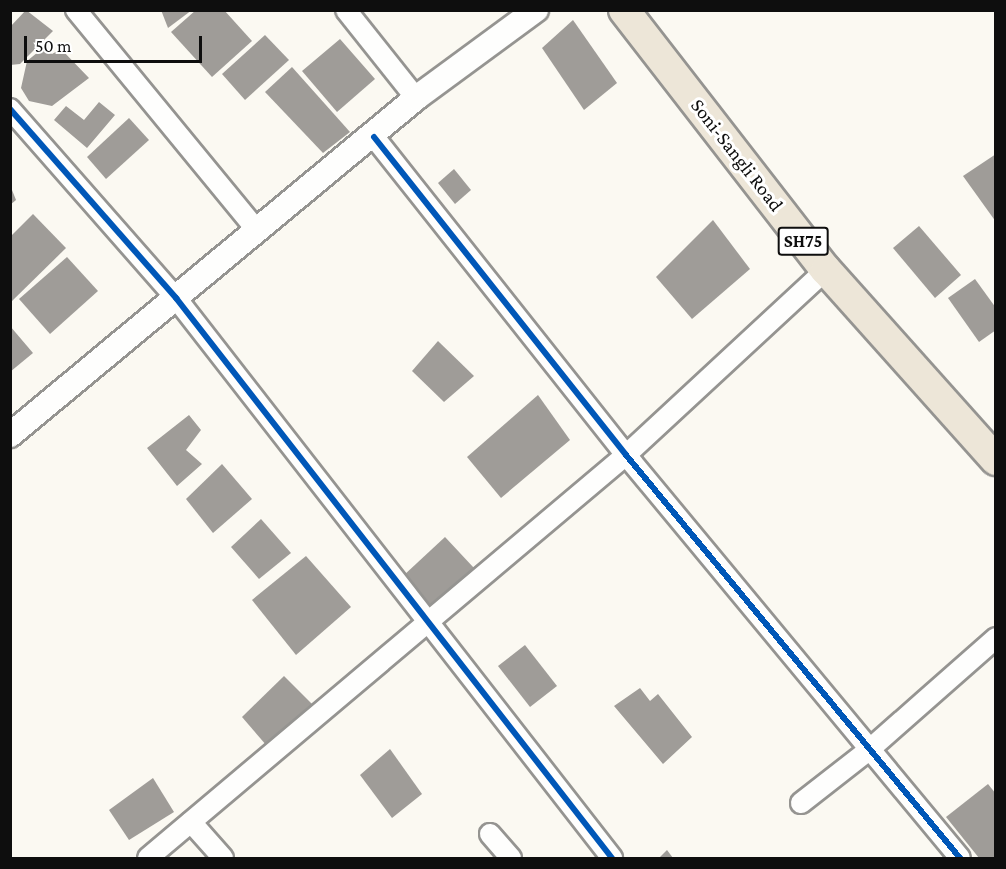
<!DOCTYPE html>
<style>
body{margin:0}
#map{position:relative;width:1006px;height:869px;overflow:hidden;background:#fbf9f2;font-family:"Crimson Pro",serif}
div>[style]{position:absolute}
.building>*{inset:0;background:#9f9c98}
.roads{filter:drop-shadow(2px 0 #959491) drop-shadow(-2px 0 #959491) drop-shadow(0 2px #959491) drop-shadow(0 -2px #959491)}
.minor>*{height:20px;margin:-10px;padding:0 10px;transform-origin:10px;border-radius:10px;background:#fefefd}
.tertiary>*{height:24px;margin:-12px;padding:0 12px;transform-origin:12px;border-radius:12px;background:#fefefd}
.primary>*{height:30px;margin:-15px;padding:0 15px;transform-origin:15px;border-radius:15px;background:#ede6d8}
.cycleway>*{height:6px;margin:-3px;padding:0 3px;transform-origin:3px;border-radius:3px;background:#0057b8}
span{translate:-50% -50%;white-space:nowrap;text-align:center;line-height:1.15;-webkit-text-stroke:6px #fff;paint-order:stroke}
.shield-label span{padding:2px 4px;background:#fff;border:2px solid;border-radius:4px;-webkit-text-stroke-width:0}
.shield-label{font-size:18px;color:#0e0e0e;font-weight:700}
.street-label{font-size:20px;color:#0e0e0e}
.frame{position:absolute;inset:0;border:12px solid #0e0e0e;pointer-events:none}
.scale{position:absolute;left:24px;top:36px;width:178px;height:27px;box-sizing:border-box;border:3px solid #0e0e0e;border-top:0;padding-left:8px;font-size:18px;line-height:21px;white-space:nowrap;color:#0e0e0e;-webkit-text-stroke:4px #fff;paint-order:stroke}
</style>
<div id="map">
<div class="building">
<div style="clip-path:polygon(26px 10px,53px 31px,20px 64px,10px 65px,10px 27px)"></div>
<div style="clip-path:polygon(161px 10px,192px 10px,168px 28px)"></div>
<div style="clip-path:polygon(196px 10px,224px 10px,252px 41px,212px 77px,171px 32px)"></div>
<div style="clip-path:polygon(573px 20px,617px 83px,584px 110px,542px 48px)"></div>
<div style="clip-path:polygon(265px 35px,289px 60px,245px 100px,222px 74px)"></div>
<div style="clip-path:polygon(340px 39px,375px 79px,337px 112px,302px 71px)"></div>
<div style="clip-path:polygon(43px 48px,52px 54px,61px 49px,89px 78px,52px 106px,29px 101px,21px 88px,27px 61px)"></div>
<div style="clip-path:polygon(292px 67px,350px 132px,323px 153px,265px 92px)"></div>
<div style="clip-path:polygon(99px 102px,115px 115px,87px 148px,54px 120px,66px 106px,84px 120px)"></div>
<div style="clip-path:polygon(129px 118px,149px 140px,106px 179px,87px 157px)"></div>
<div style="clip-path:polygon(996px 154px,996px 222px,963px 176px)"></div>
<div style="clip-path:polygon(454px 169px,471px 190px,455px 204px,438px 183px)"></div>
<div style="clip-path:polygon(10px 185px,16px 200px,10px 205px)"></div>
<div style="clip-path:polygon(33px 214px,66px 248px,10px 303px,10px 237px)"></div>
<div style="clip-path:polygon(713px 220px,750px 269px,692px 319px,656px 277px)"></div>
<div style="clip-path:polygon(919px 226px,961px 275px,935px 298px,893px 248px)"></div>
<div style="clip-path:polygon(67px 257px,98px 291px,50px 334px,19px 299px)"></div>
<div style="clip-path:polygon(975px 279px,996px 308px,996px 330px,979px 342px,948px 298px)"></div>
<div style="clip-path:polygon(10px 326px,33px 353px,10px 372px)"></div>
<div style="clip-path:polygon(438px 341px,474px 376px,444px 402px,412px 371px)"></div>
<div style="clip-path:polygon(538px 395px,570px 440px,501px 498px,467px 457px)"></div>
<div style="clip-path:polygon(189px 415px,201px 430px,186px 450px,202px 464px,177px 486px,147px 448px)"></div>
<div style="clip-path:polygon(222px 464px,252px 499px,213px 533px,186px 499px)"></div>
<div style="clip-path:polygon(261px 519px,291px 553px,259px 579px,231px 547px)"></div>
<div style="clip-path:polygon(445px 537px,474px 568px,432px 607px,403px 576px)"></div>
<div style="clip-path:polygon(306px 556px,351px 607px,296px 655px,252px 600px)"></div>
<div style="clip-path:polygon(525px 645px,557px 686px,530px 707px,498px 666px)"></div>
<div style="clip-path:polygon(284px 676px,318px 710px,273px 753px,242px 717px)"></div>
<div style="clip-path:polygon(640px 688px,650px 701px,658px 694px,692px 737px,663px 764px,614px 706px)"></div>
<div style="clip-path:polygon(390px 749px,422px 794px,392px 818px,360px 775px)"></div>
<div style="clip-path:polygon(153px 778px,174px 812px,129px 840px,109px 810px)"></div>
<div style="clip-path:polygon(988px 784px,996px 794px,996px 858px,979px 858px,946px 817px)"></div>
<div style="clip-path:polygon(667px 850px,673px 858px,659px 858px)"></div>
</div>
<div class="roads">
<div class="minor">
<div style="left:76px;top:10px;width:285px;rotate:50.6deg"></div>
<div style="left:346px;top:10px;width:112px;rotate:51.5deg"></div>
<div style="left:10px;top:109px;width:252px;rotate:48.7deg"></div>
<div style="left:176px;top:298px;width:710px;rotate:52.1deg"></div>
<div style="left:374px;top:137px;width:406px;rotate:51.6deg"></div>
<div style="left:626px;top:455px;width:523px;rotate:50.35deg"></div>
<div style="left:801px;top:803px;width:88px;rotate:-38deg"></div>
<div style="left:870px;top:749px;width:168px;rotate:-41.4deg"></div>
<div style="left:191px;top:822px;width:48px;rotate:48.4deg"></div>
<div style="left:490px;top:834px;width:32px;rotate:49deg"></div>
<div style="left:148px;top:858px;width:625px;rotate:-40.13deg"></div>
<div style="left:626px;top:455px;width:272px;rotate:-42.8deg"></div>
</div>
<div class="tertiary">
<div style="left:10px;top:435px;width:528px;rotate:-39.69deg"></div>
<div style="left:416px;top:98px;width:149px;rotate:-36.3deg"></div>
</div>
<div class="primary">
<div style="left:624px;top:10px;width:329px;rotate:52.2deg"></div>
<div style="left:826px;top:270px;width:255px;rotate:48.2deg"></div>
</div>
</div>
<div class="cycleway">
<div style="left:10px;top:109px;width:252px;rotate:48.7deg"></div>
<div style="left:176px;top:298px;width:710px;rotate:52.1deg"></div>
<div style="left:374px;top:137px;width:406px;rotate:51.6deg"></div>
<div style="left:626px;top:455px;width:523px;rotate:50.35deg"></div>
</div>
<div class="shield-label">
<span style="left:803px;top:241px">SH75</span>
</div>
<div class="street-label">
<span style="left:737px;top:155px;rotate:52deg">Soni-Sangli Road</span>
</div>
<div class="frame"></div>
<div class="scale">50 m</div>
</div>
